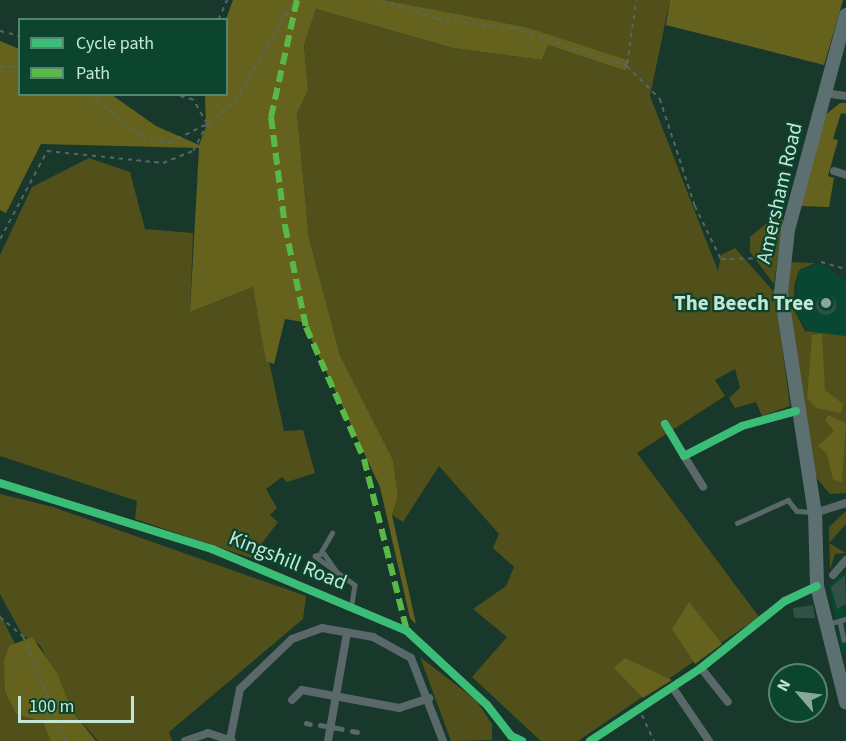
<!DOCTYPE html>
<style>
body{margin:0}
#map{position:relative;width:846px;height:741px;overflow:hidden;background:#18382c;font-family:"Source Sans 3",sans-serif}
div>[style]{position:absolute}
.built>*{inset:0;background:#084832}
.green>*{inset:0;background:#514f1a}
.forest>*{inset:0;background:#65621e}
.building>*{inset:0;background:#325145}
.round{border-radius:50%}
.path>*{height:1.5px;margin-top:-0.75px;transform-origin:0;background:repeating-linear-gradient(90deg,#556663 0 4.5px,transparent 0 9px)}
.lane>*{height:4.5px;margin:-2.25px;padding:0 2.25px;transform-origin:2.25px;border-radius:2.25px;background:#5a686a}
.street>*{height:8px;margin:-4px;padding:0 4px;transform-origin:4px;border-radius:4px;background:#5a686a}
.primary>*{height:14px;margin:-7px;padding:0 7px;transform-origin:7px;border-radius:7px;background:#5c7071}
.quiet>*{height:6px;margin-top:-3px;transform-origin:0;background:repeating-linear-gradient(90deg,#58b947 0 12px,transparent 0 18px)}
.cycleway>*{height:8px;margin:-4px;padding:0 4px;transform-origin:4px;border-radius:4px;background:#3abd76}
.dots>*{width:16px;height:16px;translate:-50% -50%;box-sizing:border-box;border:3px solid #0b452f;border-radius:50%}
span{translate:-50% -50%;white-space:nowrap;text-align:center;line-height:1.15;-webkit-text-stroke:4.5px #0b452f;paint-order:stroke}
.street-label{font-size:21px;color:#c4e6d5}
.poi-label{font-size:21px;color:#c4e6d5;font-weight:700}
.right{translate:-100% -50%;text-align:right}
.legend{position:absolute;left:18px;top:18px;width:210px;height:78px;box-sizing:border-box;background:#0b452f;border:2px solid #558571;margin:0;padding:8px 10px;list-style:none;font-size:18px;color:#c4e6d5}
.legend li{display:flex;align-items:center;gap:12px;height:30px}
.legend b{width:30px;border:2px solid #558571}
.north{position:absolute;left:768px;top:663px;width:60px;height:60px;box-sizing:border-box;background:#0b452f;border:2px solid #558571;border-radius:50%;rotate:298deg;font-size:16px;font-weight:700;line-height:24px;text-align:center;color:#c4e6d5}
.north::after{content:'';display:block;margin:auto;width:21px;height:27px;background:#88a99a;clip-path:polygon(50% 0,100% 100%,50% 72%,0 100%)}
.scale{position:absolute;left:18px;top:696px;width:116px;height:27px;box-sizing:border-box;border:3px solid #c4e6d5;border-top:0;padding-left:8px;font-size:18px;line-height:21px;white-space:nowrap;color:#c4e6d5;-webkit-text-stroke:4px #0b452f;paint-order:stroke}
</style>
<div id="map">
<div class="built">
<div style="clip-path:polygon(820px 263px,846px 281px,846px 336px,812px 335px,795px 312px,799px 270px)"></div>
<div style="clip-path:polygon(843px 572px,846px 652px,842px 653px,829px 586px)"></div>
</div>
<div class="green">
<div style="clip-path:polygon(384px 0,670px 0,650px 96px,718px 271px,721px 255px,735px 248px,775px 293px,790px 406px,762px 416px,756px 402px,735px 408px,729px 398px,740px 388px,735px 369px,715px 380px,725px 396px,637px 453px,759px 617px,578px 741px,541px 741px,472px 677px,507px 637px,473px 609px,506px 586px,514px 567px,493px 548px,499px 534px,439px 466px,403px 522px,392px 515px,398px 496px,393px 460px,340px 355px,309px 238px,297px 114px,308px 90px,304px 45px,316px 9px,453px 48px,542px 60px,548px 45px,626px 71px,630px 62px,526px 27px)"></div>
<div style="clip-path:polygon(89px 158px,130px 172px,145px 229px,193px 233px,190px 312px,253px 287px,284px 431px,303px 430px,315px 473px,287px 482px,282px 477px,266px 489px,277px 508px,270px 515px,278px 522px,251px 558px,135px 519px,137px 501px,0 456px,0 255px,32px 187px)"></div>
<div style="clip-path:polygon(774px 217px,783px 220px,774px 284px,750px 252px,750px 237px)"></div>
<div style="clip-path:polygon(788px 262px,815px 263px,799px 270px,794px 286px,795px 312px,805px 331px,846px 336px,846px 493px,830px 494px,815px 476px,786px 284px)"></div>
<div style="clip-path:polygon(0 494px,53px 507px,306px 596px,303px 619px,169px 732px,172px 741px,98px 741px,72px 711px,40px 645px,23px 636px,0 594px)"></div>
<div style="clip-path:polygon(846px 511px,846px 524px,829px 543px,846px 553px,835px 554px,830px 570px,829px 527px)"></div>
<div style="clip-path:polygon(0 614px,41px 696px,58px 741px,0 741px)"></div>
<div style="clip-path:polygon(420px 657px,476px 700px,492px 724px,492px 740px,451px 741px)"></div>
</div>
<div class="forest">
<div style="clip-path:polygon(233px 0,384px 0,526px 27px,630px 61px,626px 71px,548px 45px,542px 60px,453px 48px,316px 9px,304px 45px,308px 90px,297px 114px,309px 238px,340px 355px,393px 460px,398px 496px,392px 515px,416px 624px,410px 618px,380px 487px,303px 322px,285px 319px,274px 364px,266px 361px,253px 287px,190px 312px,199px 148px,41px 144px,6px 213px,0 210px,0 41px,19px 49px,20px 94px,112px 95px,156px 126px,199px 145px,206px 127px,205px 95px,226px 94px,226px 19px)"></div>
<div style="clip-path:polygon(670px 0,843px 0,824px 65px,666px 25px)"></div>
<div style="clip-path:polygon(840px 103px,846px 103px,846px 114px,841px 113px,833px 139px,838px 140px,828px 176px,834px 178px,829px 207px,800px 206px,824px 116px)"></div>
<div style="clip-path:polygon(822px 334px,825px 390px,843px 404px,841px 413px,816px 408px,807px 398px,812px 335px)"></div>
<div style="clip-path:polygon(828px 415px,846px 423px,842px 482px,833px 480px,827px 454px,818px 446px,834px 431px,825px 420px)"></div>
<div style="clip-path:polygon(689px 602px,722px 644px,695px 664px,672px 629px)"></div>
<div style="clip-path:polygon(32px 637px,57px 673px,72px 711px,96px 741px,51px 741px,43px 722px,16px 714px,5px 691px,4px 661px,9px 646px)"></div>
<div style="clip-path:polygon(625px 658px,672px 680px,643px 698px,614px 668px)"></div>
</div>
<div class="building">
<div class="round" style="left:816px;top:295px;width:20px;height:20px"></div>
<div style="clip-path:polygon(845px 575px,846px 604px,837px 609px,831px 587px)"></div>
<div style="clip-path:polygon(813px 605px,815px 618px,794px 618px,793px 608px)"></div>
</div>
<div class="path">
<div style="left:381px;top:0;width:59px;rotate:18.7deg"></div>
<div style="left:437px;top:19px;width:77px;rotate:6.8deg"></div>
<div style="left:513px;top:28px;width:120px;rotate:18.4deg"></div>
<div style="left:627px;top:66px;width:47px;rotate:45deg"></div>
<div style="left:660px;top:99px;width:113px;rotate:71.9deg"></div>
<div style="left:695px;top:206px;width:59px;rotate:63.9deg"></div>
<div style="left:721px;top:259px;width:53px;rotate:-1.1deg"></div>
<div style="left:218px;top:20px;width:22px;rotate:-66deg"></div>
<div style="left:0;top:31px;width:21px;rotate:14deg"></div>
<div style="left:627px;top:64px;width:65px;rotate:-82deg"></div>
<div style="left:0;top:67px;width:20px"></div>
<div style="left:88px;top:94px;width:68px;rotate:37.9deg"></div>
<div style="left:142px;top:136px;width:28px;rotate:15deg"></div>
<div style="left:169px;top:143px;width:42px;rotate:-26.6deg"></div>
<div style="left:207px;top:124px;width:28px;rotate:-120deg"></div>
<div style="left:193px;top:100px;width:23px;rotate:-165deg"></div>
<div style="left:0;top:239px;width:100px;rotate:-61.9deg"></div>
<div style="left:47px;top:151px;width:117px;rotate:5.9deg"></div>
<div style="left:163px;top:163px;width:32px;rotate:-22deg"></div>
<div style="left:193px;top:151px;width:30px;rotate:-63deg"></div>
<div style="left:207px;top:124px;width:36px;rotate:-39deg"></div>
<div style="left:235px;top:101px;width:117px;rotate:-59.3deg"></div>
<div style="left:821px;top:262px;width:26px;rotate:16deg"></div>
<div style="left:0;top:617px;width:30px;rotate:40deg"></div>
<div style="left:23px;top:636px;width:113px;rotate:67.7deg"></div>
<div style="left:642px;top:715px;width:29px;rotate:65deg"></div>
</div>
<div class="lane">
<div style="left:737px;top:523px;width:56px;rotate:-24.3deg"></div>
<div style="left:788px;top:500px;width:14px;rotate:51deg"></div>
<div style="left:797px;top:511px;width:15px;rotate:4deg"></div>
<div style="left:321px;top:552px;width:22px;rotate:-60deg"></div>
<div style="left:335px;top:570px;width:19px;rotate:-125deg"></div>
<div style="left:324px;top:554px;width:9px;rotate:167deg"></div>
<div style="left:315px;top:556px;width:49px;rotate:35.9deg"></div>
<div style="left:355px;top:585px;width:20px;rotate:99deg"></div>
<div style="left:840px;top:621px;width:19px;rotate:78deg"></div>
<div style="left:828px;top:624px;width:19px;rotate:-16deg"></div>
<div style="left:306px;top:723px;width:4px;rotate:14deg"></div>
<div style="left:320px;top:725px;width:22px;rotate:10deg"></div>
<div style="left:352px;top:731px;width:5px;rotate:11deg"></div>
</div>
<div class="street">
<div style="left:824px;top:93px;width:22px;rotate:8deg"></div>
<div style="left:834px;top:171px;width:13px;rotate:18deg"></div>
<div style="left:665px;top:424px;width:37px;rotate:59deg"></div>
<div style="left:684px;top:456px;width:65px;rotate:-27.3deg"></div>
<div style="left:742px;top:426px;width:56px;rotate:-15.5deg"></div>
<div style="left:684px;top:456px;width:36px;rotate:58deg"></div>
<div style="left:0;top:483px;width:222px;rotate:17.3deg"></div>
<div style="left:212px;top:549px;width:212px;rotate:22.8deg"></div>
<div style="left:407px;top:631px;width:109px;rotate:42.8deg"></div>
<div style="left:487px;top:705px;width:39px;rotate:52deg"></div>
<div style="left:511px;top:736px;width:12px;rotate:24deg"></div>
<div style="left:815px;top:513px;width:33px;rotate:-18deg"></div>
<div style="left:833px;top:575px;width:20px;rotate:-49deg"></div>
<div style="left:701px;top:668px;width:43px;rotate:51.5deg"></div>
<div style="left:673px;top:688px;width:64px;rotate:55.8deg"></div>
<div style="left:292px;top:700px;width:14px;rotate:-45deg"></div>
<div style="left:302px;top:690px;width:99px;rotate:10.5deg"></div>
<div style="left:399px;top:708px;width:32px;rotate:-18deg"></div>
<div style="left:230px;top:740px;width:52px;rotate:-78.9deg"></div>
<div style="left:240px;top:689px;width:72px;rotate:-43.9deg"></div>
<div style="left:292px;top:639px;width:32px;rotate:-20deg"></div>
<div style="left:322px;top:628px;width:52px;rotate:10deg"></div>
<div style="left:373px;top:637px;width:43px;rotate:28.9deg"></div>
<div style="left:411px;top:658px;width:89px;rotate:68.9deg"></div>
<div style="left:185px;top:741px;width:24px;rotate:-19deg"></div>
<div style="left:208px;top:733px;width:25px;rotate:18deg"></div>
<div style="left:328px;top:741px;width:110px;rotate:-80deg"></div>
<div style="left:590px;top:741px;width:133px;rotate:-33.3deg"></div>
<div style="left:701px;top:668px;width:107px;rotate:-38.6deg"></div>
<div style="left:785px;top:601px;width:35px;rotate:-25deg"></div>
</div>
<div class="primary">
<div style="left:846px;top:15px;width:223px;rotate:105.1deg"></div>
<div style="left:788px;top:230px;width:62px;rotate:96.4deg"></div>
<div style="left:781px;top:292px;width:224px;rotate:81.3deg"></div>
<div style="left:815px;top:513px;width:73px;rotate:88.4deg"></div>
<div style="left:817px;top:586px;width:120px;rotate:76deg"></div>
</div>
<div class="quiet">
<div style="left:297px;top:0;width:120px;rotate:102.5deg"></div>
<div style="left:271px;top:117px;width:110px;rotate:82.7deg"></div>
<div style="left:285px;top:226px;width:103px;rotate:78.3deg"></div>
<div style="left:306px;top:327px;width:144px;rotate:66.3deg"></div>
<div style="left:364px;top:459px;width:177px;rotate:76deg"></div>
</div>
<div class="cycleway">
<div style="left:665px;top:424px;width:37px;rotate:59deg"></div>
<div style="left:684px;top:456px;width:65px;rotate:-27.3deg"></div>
<div style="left:742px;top:426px;width:56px;rotate:-15.5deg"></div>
<div style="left:0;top:483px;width:222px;rotate:17.3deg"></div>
<div style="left:212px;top:549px;width:212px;rotate:22.8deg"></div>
<div style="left:407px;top:631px;width:109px;rotate:42.8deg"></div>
<div style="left:487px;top:705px;width:39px;rotate:52deg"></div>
<div style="left:511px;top:736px;width:12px;rotate:24deg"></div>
<div style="left:590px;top:741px;width:133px;rotate:-33.3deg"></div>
<div style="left:701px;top:668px;width:107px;rotate:-38.6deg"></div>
<div style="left:785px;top:601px;width:35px;rotate:-25deg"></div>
</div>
<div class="dots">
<div style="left:826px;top:303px;background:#88a99a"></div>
</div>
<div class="street-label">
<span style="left:779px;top:193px;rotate:-77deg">Amersham Road</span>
<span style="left:288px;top:560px;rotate:22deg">Kingshill Road</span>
</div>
<div class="poi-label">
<span class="right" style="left:814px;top:303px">The Beech Tree</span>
</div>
<ul class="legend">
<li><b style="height:8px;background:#3abd76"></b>Cycle path</li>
<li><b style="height:8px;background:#58b947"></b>Path</li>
</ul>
<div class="north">N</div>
<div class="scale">100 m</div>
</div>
